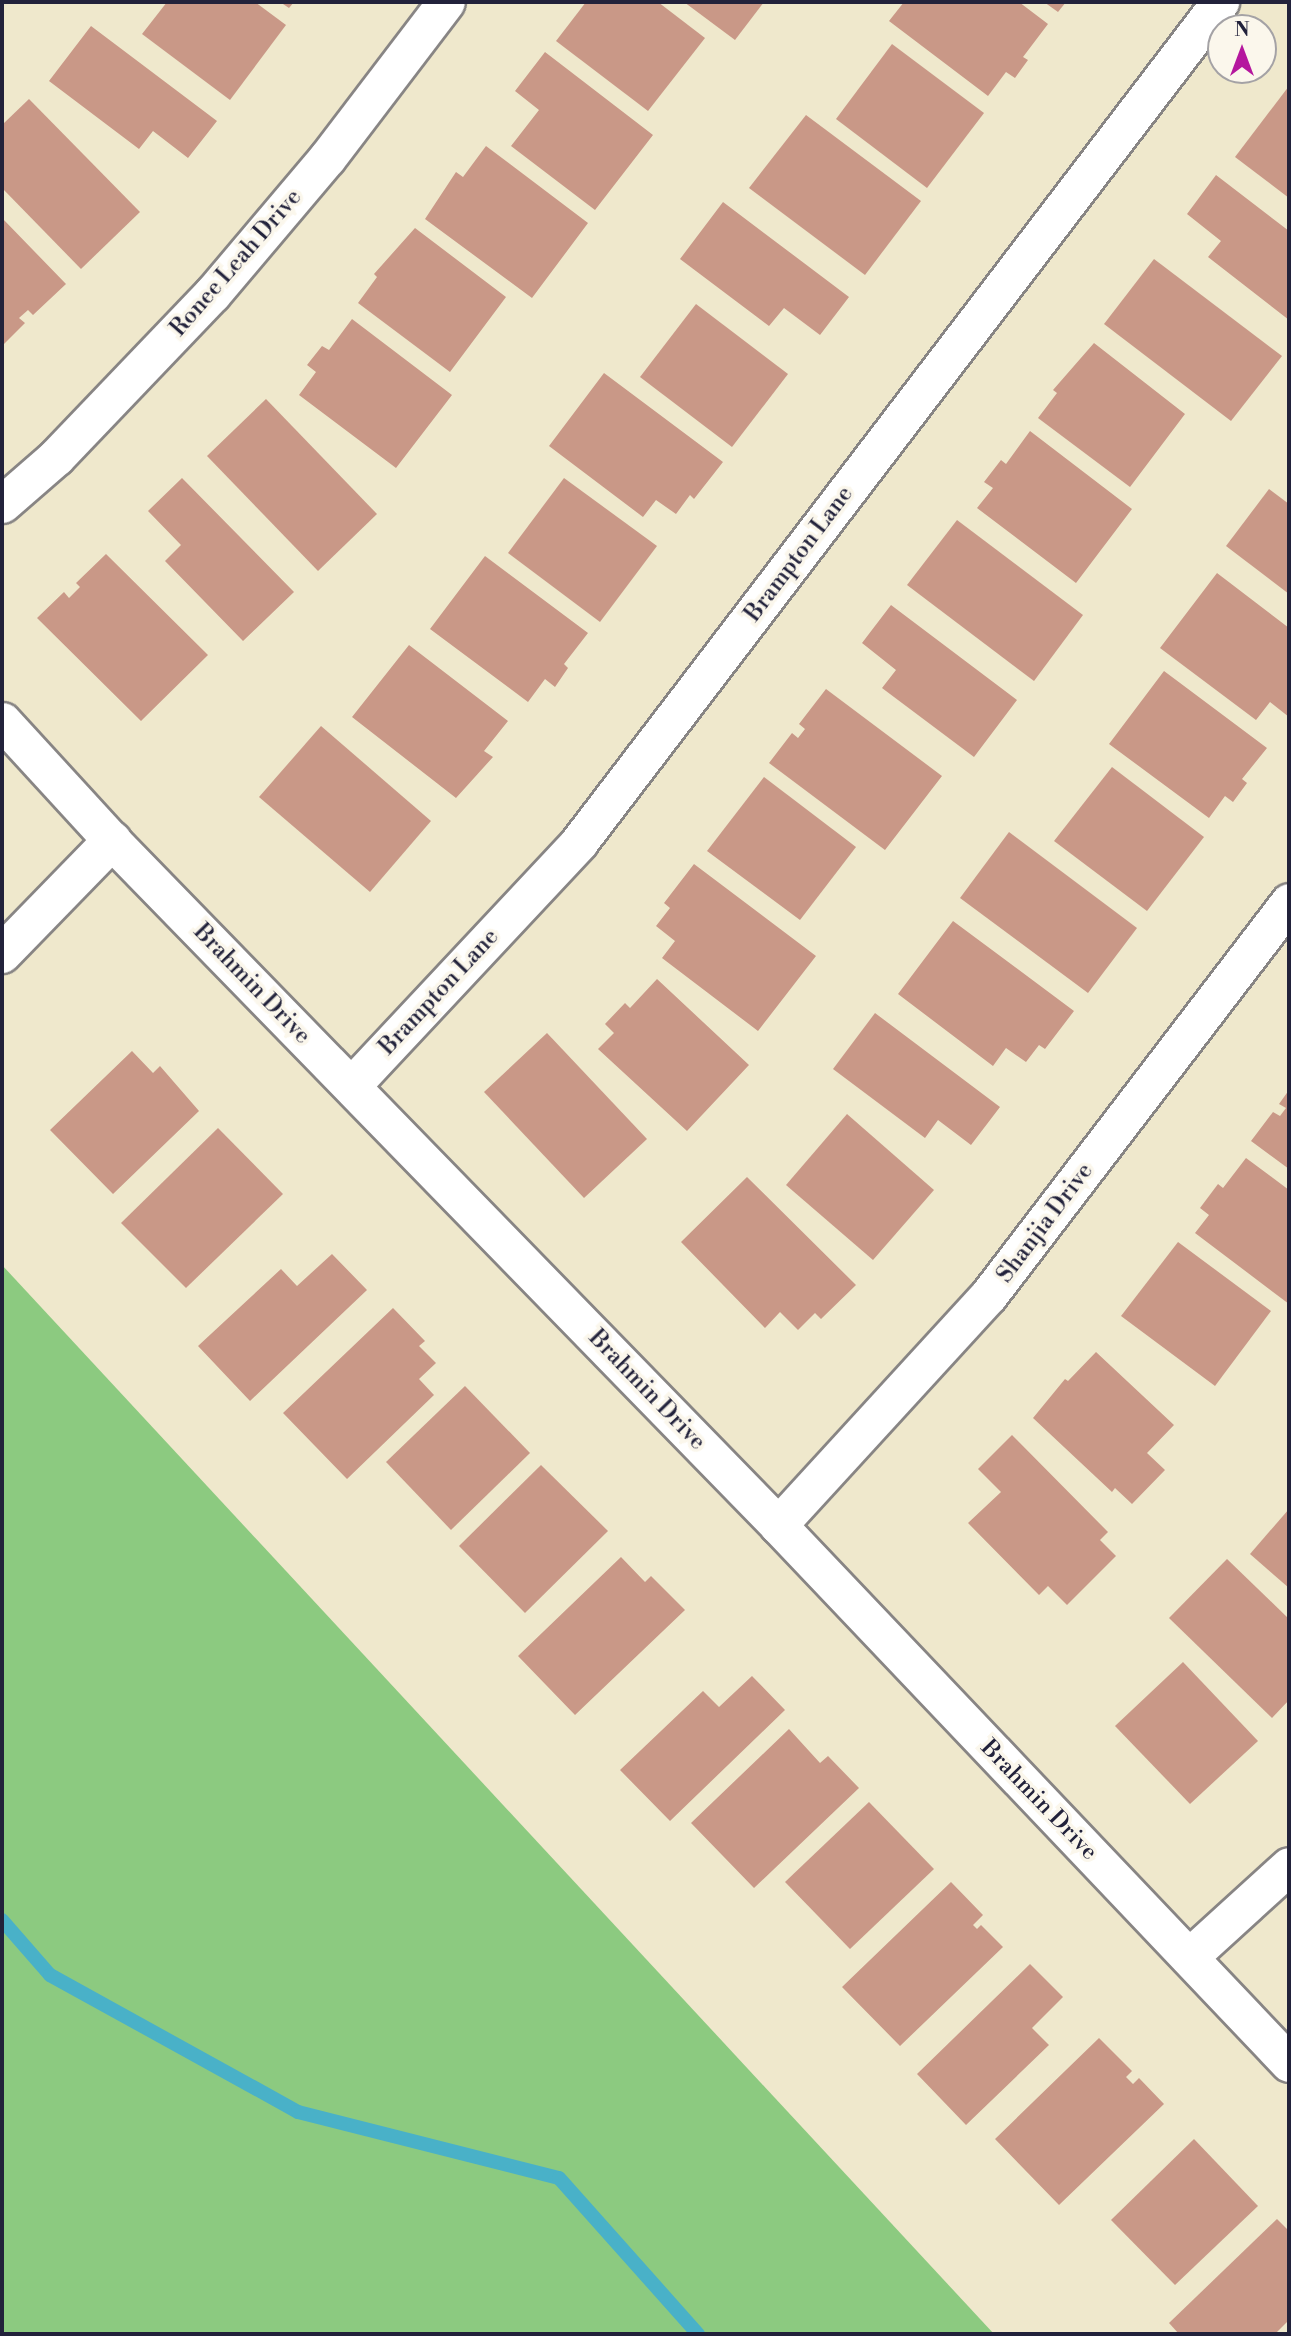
<!DOCTYPE html>
<style>
body{margin:0}
#map{position:relative;width:1291px;height:2336px;overflow:hidden;background:#efe8cc;font-family:"Libre Bodoni",serif}
div>[style]{position:absolute}
.green>*{inset:0;background:#8cca80}
.stream>*{height:14px;margin:-7px;padding:0 7px;transform-origin:7px;border-radius:7px;background:#49b1c8}
.building>*{inset:0;background:#c99887}
.roads{filter:drop-shadow(2px 0 #888584) drop-shadow(-2px 0 #888584) drop-shadow(0 2px #888584) drop-shadow(0 -2px #888584)}
.minor>*{height:37px;margin:-18.5px;padding:0 18.5px;transform-origin:18.5px;border-radius:18.5px;background:#fff}
.tertiary>*{height:38px;margin:-19px;padding:0 19px;transform-origin:19px;border-radius:19px;background:#fff}
span{translate:-50% -50%;white-space:nowrap;text-align:center;line-height:1.15;-webkit-text-stroke:7px #fbf7ec;paint-order:stroke}
.street-label{font-size:23px;color:#22223b}
.frame{position:absolute;inset:0;border:4px solid #22223b;pointer-events:none}
.north{position:absolute;left:1207px;top:14px;width:70px;height:70px;box-sizing:border-box;background:#fbf7ec;border:2px solid #a4a2a5;border-radius:50%;rotate:0deg;font-size:19px;font-weight:700;line-height:28px;text-align:center;color:#22223b}
.north::after{content:'';display:block;margin:auto;width:24px;height:32px;background:#b5179e;clip-path:polygon(50% 0,100% 100%,50% 72%,0 100%)}
</style>
<div id="map">
<div class="green">
<div style="clip-path:polygon(2px 1265px,994px 2334px,2px 2334px)"></div>
</div>
<div class="stream">
<div style="left:2px;top:1920px;width:73px;rotate:48.9deg"></div>
<div style="left:50px;top:1975px;width:283px;rotate:28.9deg"></div>
<div style="left:298px;top:2112px;width:269px;rotate:14.2deg"></div>
<div style="left:559px;top:2178px;width:209px;rotate:48.3deg"></div>
</div>
<div class="building">
<div style="clip-path:polygon(167px 2px,255px 2px,286px 25px,230px 100px,142px 34px)"></div>
<div style="clip-path:polygon(280px 2px,294px 2px,289px 8px)"></div>
<div style="clip-path:polygon(586px 2px,658px 2px,705px 38px,648px 111px,556px 41px)"></div>
<div style="clip-path:polygon(684px 2px,764px 2px,735px 40px)"></div>
<div style="clip-path:polygon(904px 2px,1019px 2px,1048px 24px,1023px 57px,1028px 60px,1015px 78px,1006px 72px,988px 96px,889px 21px)"></div>
<div style="clip-path:polygon(1044px 2px,1066px 2px,1058px 12px)"></div>
<div style="clip-path:polygon(91px 26px,217px 121px,188px 158px,153px 131px,139px 149px,49px 81px)"></div>
<div style="clip-path:polygon(892px 44px,984px 113px,927px 188px,836px 119px)"></div>
<div style="clip-path:polygon(545px 52px,653px 135px,595px 210px,511px 146px,539px 110px,515px 91px)"></div>
<div style="clip-path:polygon(1289px 86px,1289px 198px,1235px 157px)"></div>
<div style="clip-path:polygon(29px 99px,140px 212px,81px 269px,2px 188px,2px 125px)"></div>
<div style="clip-path:polygon(806px 115px,921px 201px,865px 275px,749px 188px)"></div>
<div style="clip-path:polygon(486px 146px,588px 223px,532px 298px,425px 219px,456px 172px,463px 177px)"></div>
<div style="clip-path:polygon(1216px 175px,1289px 231px,1289px 320px,1208px 257px,1221px 241px,1187px 214px)"></div>
<div style="clip-path:polygon(723px 202px,849px 297px,820px 335px,784px 308px,769px 326px,680px 259px)"></div>
<div style="clip-path:polygon(2px 218px,66px 284px,33px 315px,28px 310px,19px 318px,25px 323px,2px 346px)"></div>
<div style="clip-path:polygon(415px 228px,506px 297px,450px 372px,358px 303px,377px 277px,374px 274px)"></div>
<div style="clip-path:polygon(1154px 259px,1282px 356px,1231px 421px,1104px 324px)"></div>
<div style="clip-path:polygon(696px 304px,788px 374px,732px 447px,640px 377px)"></div>
<div style="clip-path:polygon(352px 319px,452px 395px,396px 468px,299px 395px,316px 372px,307px 365px,322px 346px,329px 350px)"></div>
<div style="clip-path:polygon(1094px 343px,1185px 414px,1130px 487px,1038px 418px,1057px 393px,1053px 390px)"></div>
<div style="clip-path:polygon(604px 373px,723px 462px,694px 499px,690px 495px,676px 514px,656px 500px,643px 517px,549px 446px)"></div>
<div style="clip-path:polygon(266px 399px,377px 514px,318px 571px,207px 456px)"></div>
<div style="clip-path:polygon(1030px 431px,1132px 509px,1076px 583px,977px 508px,993px 488px,984px 482px,1001px 460px,1006px 464px)"></div>
<div style="clip-path:polygon(182px 478px,294px 592px,243px 641px,165px 561px,181px 545px,148px 511px)"></div>
<div style="clip-path:polygon(564px 478px,657px 546px,600px 622px,508px 553px)"></div>
<div style="clip-path:polygon(1269px 489px,1289px 504px,1289px 594px,1226px 546px)"></div>
<div style="clip-path:polygon(957px 520px,1083px 615px,1034px 681px,907px 585px)"></div>
<div style="clip-path:polygon(106px 554px,208px 655px,141px 721px,37px 618px,64px 592px,69px 598px,80px 587px,76px 583px)"></div>
<div style="clip-path:polygon(485px 556px,588px 633px,564px 664px,568px 668px,555px 687px,545px 679px,528px 702px,430px 629px)"></div>
<div style="clip-path:polygon(1217px 573px,1289px 628px,1289px 717px,1270px 702px,1256px 720px,1160px 648px)"></div>
<div style="clip-path:polygon(891px 605px,1017px 700px,974px 757px,882px 688px,896px 670px,862px 643px)"></div>
<div style="clip-path:polygon(409px 645px,508px 721px,484px 751px,493px 757px,456px 798px,352px 717px)"></div>
<div style="clip-path:polygon(1164px 671px,1267px 748px,1242px 779px,1247px 783px,1233px 802px,1225px 796px,1209px 818px,1109px 744px)"></div>
<div style="clip-path:polygon(826px 689px,942px 776px,885px 850px,769px 763px,792px 733px,798px 738px,805px 729px,799px 724px)"></div>
<div style="clip-path:polygon(321px 726px,431px 821px,370px 892px,259px 797px)"></div>
<div style="clip-path:polygon(1112px 767px,1204px 837px,1147px 911px,1054px 841px)"></div>
<div style="clip-path:polygon(764px 777px,856px 847px,800px 920px,707px 851px)"></div>
<div style="clip-path:polygon(1009px 832px,1137px 928px,1088px 993px,960px 898px)"></div>
<div style="clip-path:polygon(694px 864px,816px 956px,758px 1031px,662px 958px,675px 941px,656px 926px,670px 908px,664px 903px)"></div>
<div style="clip-path:polygon(953px 921px,1074px 1011px,1045px 1049px,1039px 1045px,1026px 1062px,1006px 1048px,993px 1066px,898px 994px)"></div>
<div style="clip-path:polygon(657px 979px,749px 1065px,687px 1131px,598px 1049px,614px 1033px,605px 1024px,625px 1003px,630px 1008px)"></div>
<div style="clip-path:polygon(875px 1013px,1000px 1107px,971px 1145px,938px 1120px,925px 1138px,833px 1069px)"></div>
<div style="clip-path:polygon(547px 1033px,647px 1139px,584px 1198px,484px 1092px)"></div>
<div style="clip-path:polygon(132px 1051px,153px 1073px,160px 1066px,199px 1111px,113px 1194px,50px 1130px)"></div>
<div style="clip-path:polygon(1289px 1090px,1289px 1169px,1251px 1141px,1273px 1112px,1280px 1116px,1286px 1108px,1279px 1104px)"></div>
<div style="clip-path:polygon(847px 1114px,934px 1190px,873px 1260px,786px 1185px)"></div>
<div style="clip-path:polygon(218px 1128px,283px 1194px,186px 1288px,121px 1223px)"></div>
<div style="clip-path:polygon(1246px 1158px,1289px 1190px,1289px 1304px,1195px 1233px,1209px 1215px,1200px 1208px,1218px 1184px,1223px 1188px)"></div>
<div style="clip-path:polygon(747px 1177px,856px 1285px,821px 1319px,815px 1313px,798px 1330px,780px 1312px,765px 1328px,681px 1242px)"></div>
<div style="clip-path:polygon(1178px 1242px,1271px 1311px,1215px 1386px,1121px 1316px)"></div>
<div style="clip-path:polygon(332px 1254px,367px 1290px,250px 1401px,198px 1346px,281px 1269px,297px 1286px)"></div>
<div style="clip-path:polygon(393px 1308px,425px 1341px,419px 1346px,436px 1363px,419px 1379px,434px 1395px,347px 1479px,283px 1413px)"></div>
<div style="clip-path:polygon(1096px 1352px,1174px 1425px,1147px 1453px,1165px 1470px,1132px 1504px,1115px 1488px,1112px 1492px,1033px 1418px,1065px 1379px,1068px 1381px)"></div>
<div style="clip-path:polygon(465px 1386px,530px 1453px,451px 1530px,386px 1462px)"></div>
<div style="clip-path:polygon(1012px 1435px,1108px 1532px,1100px 1540px,1116px 1556px,1067px 1605px,1048px 1586px,1039px 1595px,968px 1523px,1001px 1492px,978px 1469px)"></div>
<div style="clip-path:polygon(541px 1465px,608px 1531px,525px 1613px,459px 1546px)"></div>
<div style="clip-path:polygon(1289px 1509px,1289px 1588px,1250px 1554px)"></div>
<div style="clip-path:polygon(621px 1557px,645px 1582px,651px 1576px,685px 1610px,575px 1715px,518px 1656px)"></div>
<div style="clip-path:polygon(1227px 1559px,1289px 1619px,1289px 1700px,1272px 1718px,1169px 1618px)"></div>
<div style="clip-path:polygon(1183px 1662px,1258px 1741px,1190px 1804px,1115px 1726px)"></div>
<div style="clip-path:polygon(752px 1676px,785px 1710px,670px 1821px,620px 1770px,703px 1691px,719px 1707px)"></div>
<div style="clip-path:polygon(789px 1729px,820px 1763px,828px 1756px,859px 1788px,754px 1888px,691px 1823px)"></div>
<div style="clip-path:polygon(869px 1802px,934px 1869px,850px 1949px,785px 1882px)"></div>
<div style="clip-path:polygon(951px 1882px,983px 1915px,973px 1925px,977px 1929px,981px 1925px,1003px 1947px,900px 2046px,842px 1987px)"></div>
<div style="clip-path:polygon(1030px 1964px,1063px 1997px,1032px 2028px,1049px 2045px,966px 2125px,917px 2074px)"></div>
<div style="clip-path:polygon(1099px 2038px,1132px 2071px,1126px 2077px,1133px 2084px,1139px 2078px,1164px 2104px,1059px 2205px,995px 2139px)"></div>
<div style="clip-path:polygon(1194px 2139px,1258px 2206px,1175px 2285px,1111px 2220px)"></div>
<div style="clip-path:polygon(1277px 2219px,1289px 2231px,1289px 2320px,1275px 2334px,1179px 2334px,1169px 2323px)"></div>
</div>
<div class="roads">
<div class="minor">
<div style="left:2px;top:504px;width:72px;rotate:-41deg"></div>
<div style="left:56px;top:457px;width:226px;rotate:-46.3deg"></div>
<div style="left:212px;top:294px;width:178px;rotate:-49.8deg"></div>
<div style="left:327px;top:158px;width:196px;rotate:-52.7deg"></div>
<div style="left:2px;top:721px;width:163px;rotate:47.5deg"></div>
<div style="left:112px;top:841px;width:955px;rotate:45.76deg"></div>
<div style="left:778px;top:1525px;width:742px;rotate:46.47deg"></div>
<div style="left:352px;top:1085px;width:333px;rotate:-46.9deg"></div>
<div style="left:579px;top:842px;width:1057px;rotate:-52.65deg"></div>
<div style="left:778px;top:1525px;width:311px;rotate:-47.5deg"></div>
<div style="left:988px;top:1296px;width:496px;rotate:-52.6deg"></div>
<div style="left:1189px;top:1957px;width:135px;rotate:-42.3deg"></div>
</div>
<div class="tertiary">
<div style="left:2px;top:954px;width:158px;rotate:-45.8deg"></div>
</div>
</div>
<div class="street-label">
<span style="left:236px;top:263px;rotate:-49deg">Ronee Leah Drive</span>
<span style="left:799px;top:554px;rotate:-53deg">Brampton Lane</span>
<span style="left:252px;top:984px;rotate:46deg">Brahmin Drive</span>
<span style="left:439px;top:992px;rotate:-47deg">Brampton Lane</span>
<span style="left:1045px;top:1223px;rotate:-53deg">Shanjia Drive</span>
<span style="left:647px;top:1390px;rotate:46deg">Brahmin Drive</span>
<span style="left:1039px;top:1800px;rotate:46deg">Brahmin Drive</span>
</div>
<div class="frame"></div>
<div class="north">N</div>
</div>
